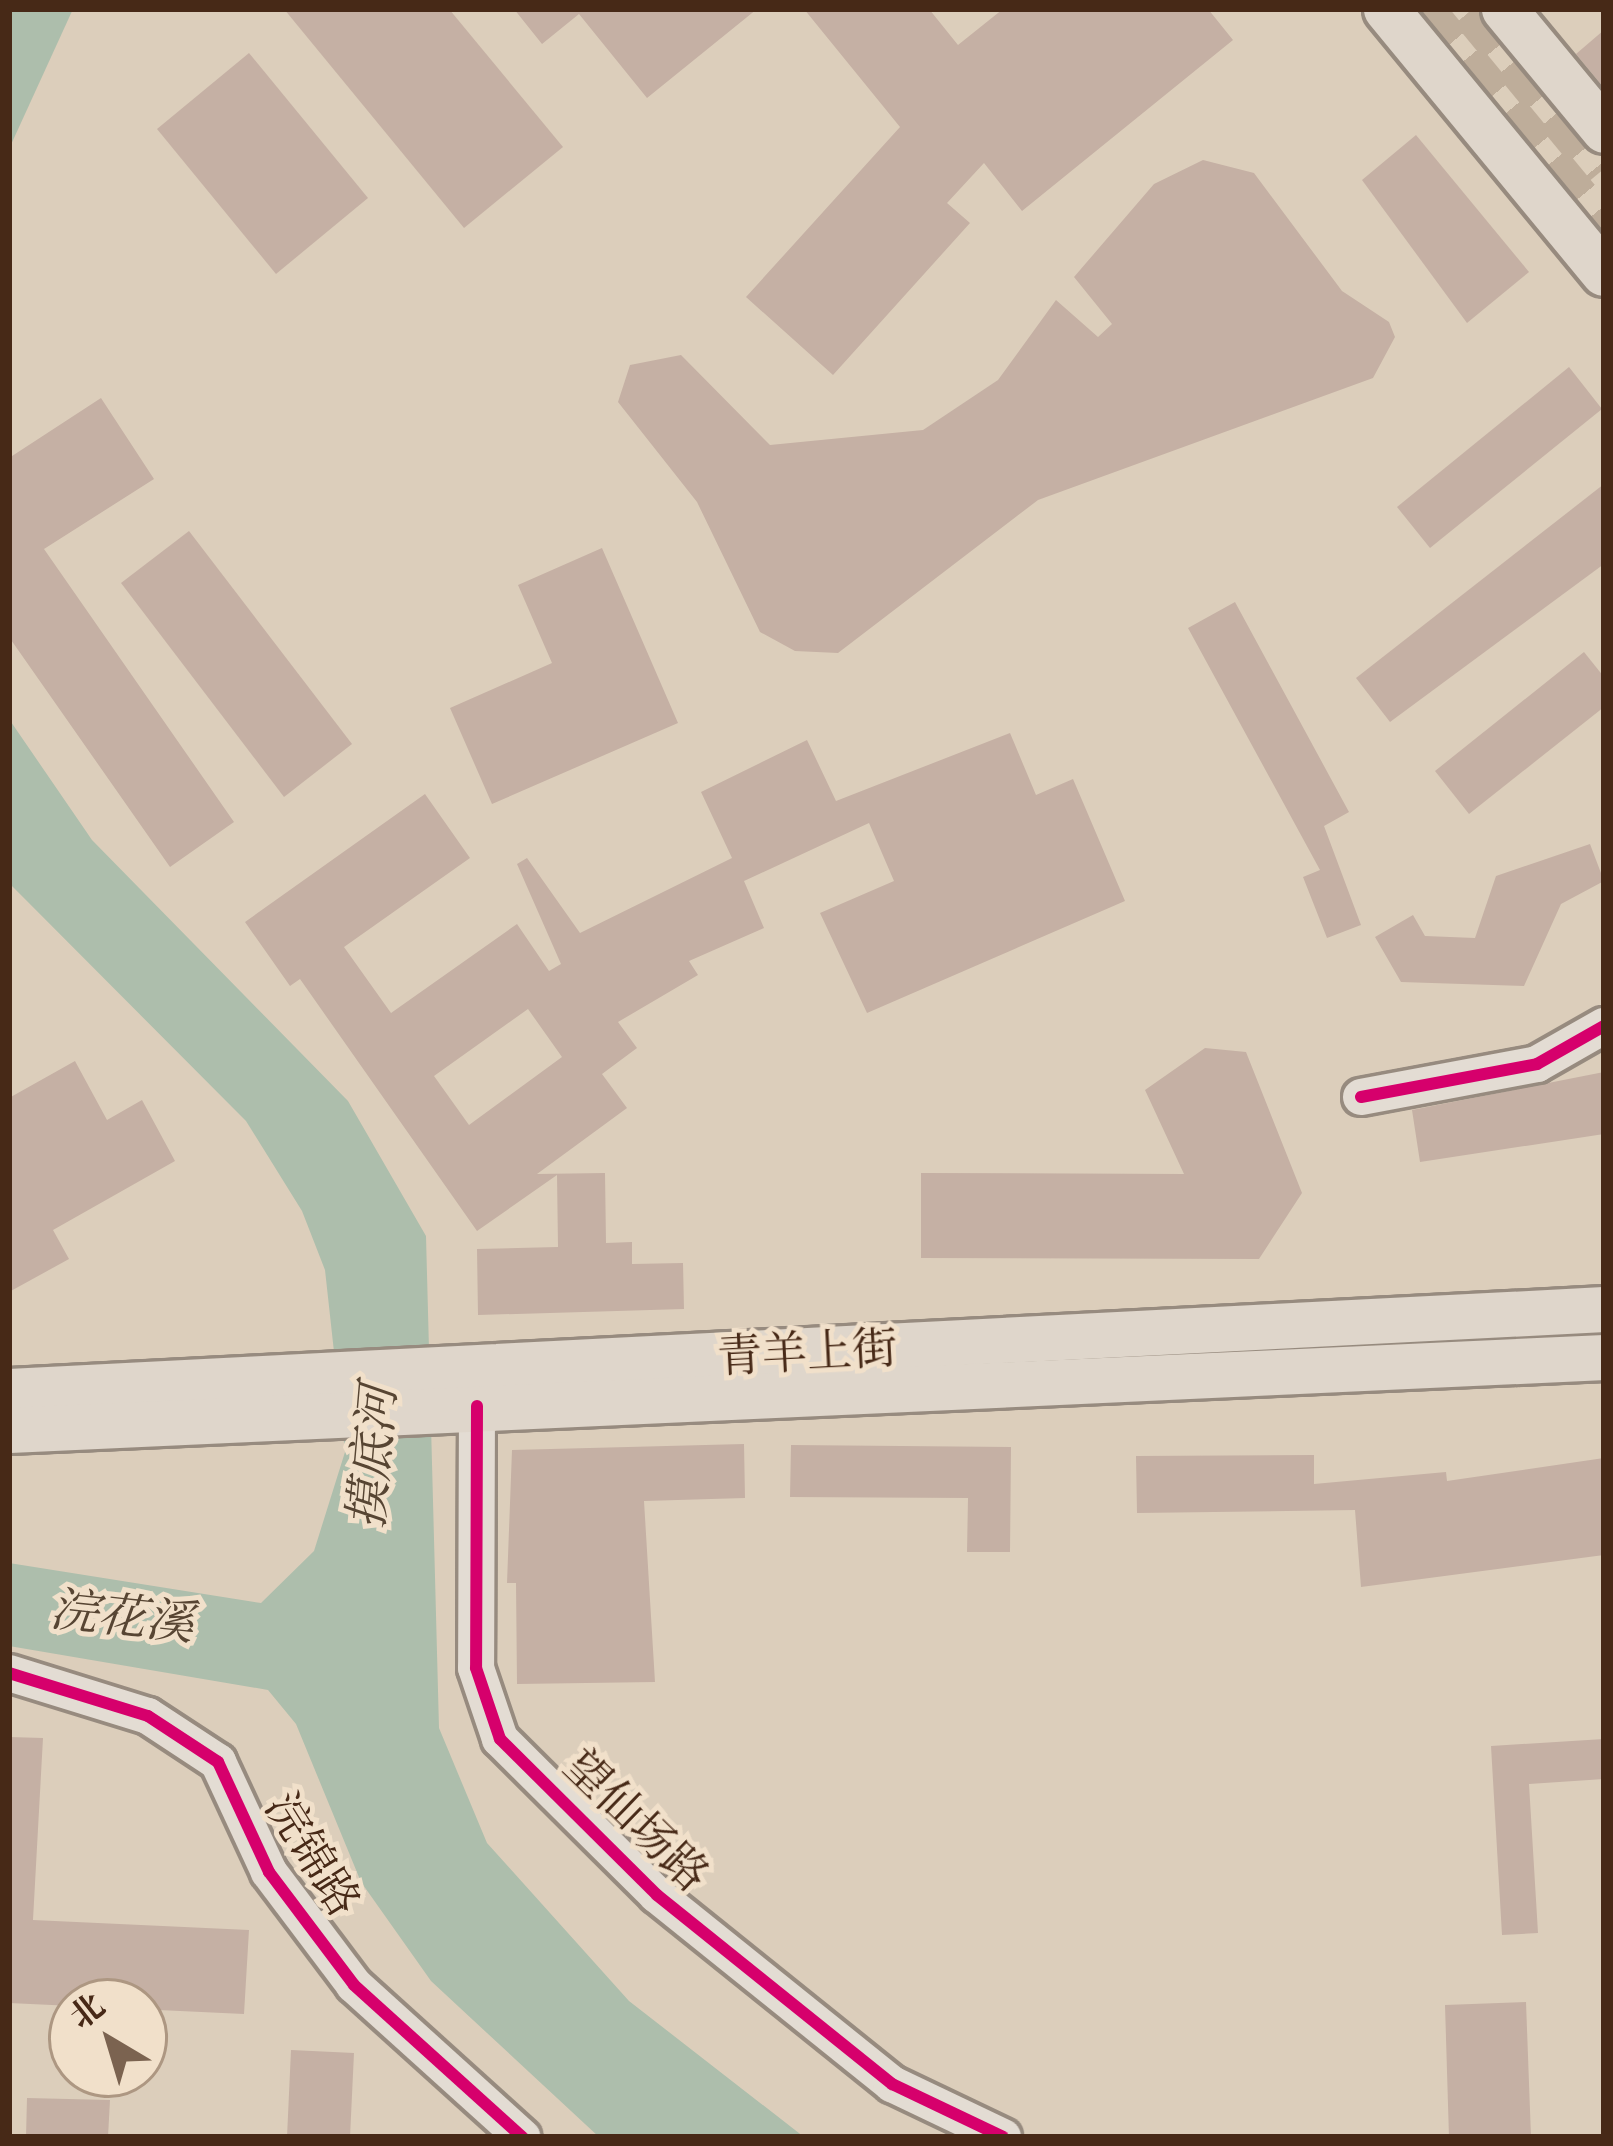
<!DOCTYPE html>
<meta charset="utf-8">
<style>
body{margin:0}
#map{position:relative;width:1613px;height:2146px;overflow:hidden;background:#dccebb;font-family:"IM FELL French Canon","Noto Serif SC",serif}
div>[style]{position:absolute}
.water>*{inset:0;background:#adbeac}
.building>*{inset:0;background:#c5b0a4}
.major-tunnel>*{height:45px;margin-top:-22.5px;transform-origin:0;background:repeating-linear-gradient(90deg,#bead9a 0 45px,transparent 0 67px)}
.roads{filter:drop-shadow(3px 0 #978b7f) drop-shadow(-3px 0 #978b7f) drop-shadow(0 3px #978b7f) drop-shadow(0 -3px #978b7f)}
.minor>*{height:36px;margin:-18px;padding:0 18px;transform-origin:18px;border-radius:18px;background:#e3dcd3}
.major>*{height:45px;margin:-22.5px;padding:0 22.5px;transform-origin:22.5px;border-radius:22.5px;background:#dfd6cb}
.cycleway>*{height:12px;margin:-6px;padding:0 6px;transform-origin:6px;border-radius:6px;background:#d6006c}
span{translate:-50% -50%;white-space:nowrap;text-align:center;line-height:1.15;-webkit-text-stroke:10px #f1e0ca;paint-order:stroke}
.street-label{font-size:45px;color:#472917}
.water-label{font-size:48px;color:#574533;font-style:italic}
.frame{position:absolute;inset:0;border:12px solid #472917;pointer-events:none}
.north{position:absolute;left:48px;top:1978px;width:120px;height:120px;box-sizing:border-box;background:#f1e0ca;border:3px solid #ad9782;border-radius:50%;rotate:322deg;font-size:33px;font-weight:700;line-height:48px;text-align:center;color:#472917}
.north::after{content:'';display:block;margin:auto;width:42px;height:54px;background:#7b6350;clip-path:polygon(50% 0,100% 100%,50% 72%,0 100%)}
</style>
<div id="map">
<div class="water">
<div style="clip-path:polygon(9px 9px,73px 9px,9px 149px)"></div>
<div style="clip-path:polygon(9px 719px,92px 840px,348px 1101px,426px 1236px,439px 1728px,487px 1843px,629px 2001px,804px 2137px,599px 2137px,431px 1981px,361px 1882px,296px 1724px,268px 1690px,9px 1646px,9px 1563px,261px 1603px,314px 1551px,345px 1452px,325px 1270px,302px 1211px,246px 1121px,9px 883px)"></div>
</div>
<div class="building">
<div style="clip-path:polygon(284px 9px,449px 9px,563px 147px,464px 228px)"></div>
<div style="clip-path:polygon(514px 9px,757px 9px,647px 98px,579px 14px,542px 44px)"></div>
<div style="clip-path:polygon(804px 9px,929px 9px,958px 45px,1003px 9px,1208px 9px,1233px 40px,1022px 211px,984px 163px,947px 203px,970px 223px,833px 375px,746px 297px,900px 127px)"></div>
<div style="clip-path:polygon(1604px 30px,1604px 88px,1576px 54px)"></div>
<div style="clip-path:polygon(249px 53px,368px 198px,276px 274px,157px 129px)"></div>
<div style="clip-path:polygon(1416px 135px,1529px 272px,1467px 323px,1362px 180px)"></div>
<div style="clip-path:polygon(1203px 160px,1254px 173px,1342px 291px,1389px 322px,1395px 337px,1373px 378px,1038px 500px,838px 653px,795px 651px,760px 632px,697px 502px,618px 402px,630px 365px,681px 355px,770px 445px,923px 430px,998px 380px,1056px 300px,1098px 337px,1112px 324px,1074px 277px,1154px 184px)"></div>
<div style="clip-path:polygon(1569px 367px,1602px 409px,1430px 548px,1397px 507px)"></div>
<div style="clip-path:polygon(101px 398px,154px 479px,44px 549px,234px 822px,170px 867px,9px 637px,9px 458px)"></div>
<div style="clip-path:polygon(1604px 484px,1604px 564px,1390px 722px,1356px 678px)"></div>
<div style="clip-path:polygon(189px 531px,352px 744px,284px 797px,121px 583px)"></div>
<div style="clip-path:polygon(602px 548px,678px 723px,492px 804px,450px 708px,552px 663px,518px 585px)"></div>
<div style="clip-path:polygon(1235px 602px,1349px 812px,1324px 826px,1361px 925px,1327px 938px,1303px 877px,1320px 870px,1188px 628px)"></div>
<div style="clip-path:polygon(1584px 652px,1604px 677px,1604px 707px,1469px 814px,1435px 771px)"></div>
<div style="clip-path:polygon(evenodd,1010px 733px,1036px 795px,1073px 779px,1125px 901px,867px 1013px,820px 913px,894px 881px,869px 823px,744px 881px,764px 928px,689px 961px,698px 975px,618px 1022px,637px 1048px,602px 1074px,627px 1108px,537px 1174px,605px 1173px,606px 1243px,632px 1242px,632px 1264px,683px 1263px,684px 1309px,478px 1315px,477px 1249px,558px 1247px,557px 1175px,477px 1231px,300px 979px,290px 986px,245px 922px,425px 794px,470px 858px,344px 947px,391px 1013px,517px 924px,549px 971px,561px 964px,517px 864px,527px 858px,580px 933px,732px 858px,701px 792px,807px 740px,836px 801px,1010px 733px,528px 1009px,562px 1057px,469px 1125px,434px 1076px,528px 1009px)"></div>
<div style="clip-path:polygon(1590px 844px,1604px 881px,1561px 904px,1524px 986px,1401px 982px,1375px 937px,1413px 915px,1425px 936px,1475px 938px,1496px 876px)"></div>
<div style="clip-path:polygon(1205px 1048px,1246px 1052px,1302px 1193px,1259px 1259px,921px 1258px,921px 1173px,1184px 1174px,1145px 1090px)"></div>
<div style="clip-path:polygon(75px 1061px,107px 1120px,142px 1100px,175px 1161px,53px 1230px,69px 1259px,9px 1292px,9px 1098px)"></div>
<div style="clip-path:polygon(1604px 1072px,1604px 1134px,1420px 1162px,1412px 1110px)"></div>
<div style="clip-path:polygon(744px 1444px,745px 1498px,644px 1501px,655px 1682px,517px 1684px,516px 1583px,507px 1583px,512px 1450px)"></div>
<div style="clip-path:polygon(791px 1445px,1011px 1447px,1010px 1552px,967px 1552px,968px 1498px,790px 1497px)"></div>
<div style="clip-path:polygon(1314px 1455px,1314px 1484px,1446px 1472px,1447px 1481px,1604px 1458px,1604px 1555px,1361px 1587px,1355px 1510px,1137px 1513px,1136px 1456px)"></div>
<div style="clip-path:polygon(9px 1737px,43px 1738px,33px 1920px,249px 1930px,244px 2014px,9px 2003px)"></div>
<div style="clip-path:polygon(1604px 1739px,1604px 1779px,1529px 1784px,1538px 1933px,1502px 1935px,1491px 1746px)"></div>
<div style="clip-path:polygon(1526px 2002px,1531px 2137px,1449px 2137px,1445px 2005px)"></div>
<div style="clip-path:polygon(291px 2050px,354px 2053px,350px 2137px,287px 2137px)"></div>
<div style="clip-path:polygon(27px 2098px,110px 2100px,108px 2137px,26px 2137px)"></div>
</div>
<div class="major-tunnel">
<div style="left:1421px;top:9px;width:288px;rotate:50.5deg"></div>
<div style="left:1472px;top:9px;width:207px;rotate:50.5deg"></div>
</div>
<div class="roads">
<div class="minor">
<div style="left:1361px;top:1097px;width:179px;rotate:-10.6deg"></div>
<div style="left:1537px;top:1064px;width:77px;rotate:-29.6deg"></div>
<div style="left:477px;top:1406px;width:262px;rotate:90.2deg"></div>
<div style="left:476px;top:1668px;width:75px;rotate:71.3deg"></div>
<div style="left:500px;top:1739px;width:221px;rotate:44.8deg"></div>
<div style="left:657px;top:1895px;width:302px;rotate:38.8deg"></div>
<div style="left:892px;top:2084px;width:123px;rotate:25.5deg"></div>
<div style="left:9px;top:1673px;width:145px;rotate:17.2deg"></div>
<div style="left:148px;top:1716px;width:84px;rotate:33.3deg"></div>
<div style="left:218px;top:1762px;width:121px;rotate:65.1deg"></div>
<div style="left:269px;top:1872px;width:141px;rotate:53deg"></div>
<div style="left:354px;top:1985px;width:227px;rotate:42.1deg"></div>
</div>
<div class="major">
<div style="left:1386px;top:9px;width:342px;rotate:50.5deg"></div>
<div style="left:1504px;top:9px;width:157px;rotate:50.4deg"></div>
<div style="left:9px;top:1391px;width:1597px;rotate:-2.94deg"></div>
<div style="left:9px;top:1430px;width:1597px;rotate:-2.62deg"></div>
</div>
</div>
<div class="cycleway">
<div style="left:1361px;top:1097px;width:179px;rotate:-10.6deg"></div>
<div style="left:1537px;top:1064px;width:77px;rotate:-29.6deg"></div>
<div style="left:477px;top:1406px;width:262px;rotate:90.2deg"></div>
<div style="left:476px;top:1668px;width:75px;rotate:71.3deg"></div>
<div style="left:500px;top:1739px;width:221px;rotate:44.8deg"></div>
<div style="left:657px;top:1895px;width:302px;rotate:38.8deg"></div>
<div style="left:892px;top:2084px;width:123px;rotate:25.5deg"></div>
<div style="left:9px;top:1673px;width:145px;rotate:17.2deg"></div>
<div style="left:148px;top:1716px;width:84px;rotate:33.3deg"></div>
<div style="left:218px;top:1762px;width:121px;rotate:65.1deg"></div>
<div style="left:269px;top:1872px;width:141px;rotate:53deg"></div>
<div style="left:354px;top:1985px;width:227px;rotate:42.1deg"></div>
</div>
<div class="street-label">
<span style="left:807px;top:1353px;rotate:-3deg">青羊上街</span>
<span style="left:636px;top:1821px;rotate:44deg">望仙场路</span>
<span style="left:312px;top:1855px;rotate:58deg">浣锦路</span>
</div>
<div class="water-label">
<span style="left:373px;top:1457px;rotate:-85deg">摸底河</span>
<span style="left:122px;top:1617px;rotate:6deg">浣花溪</span>
</div>
<div class="frame"></div>
<div class="north">北</div>
</div>
